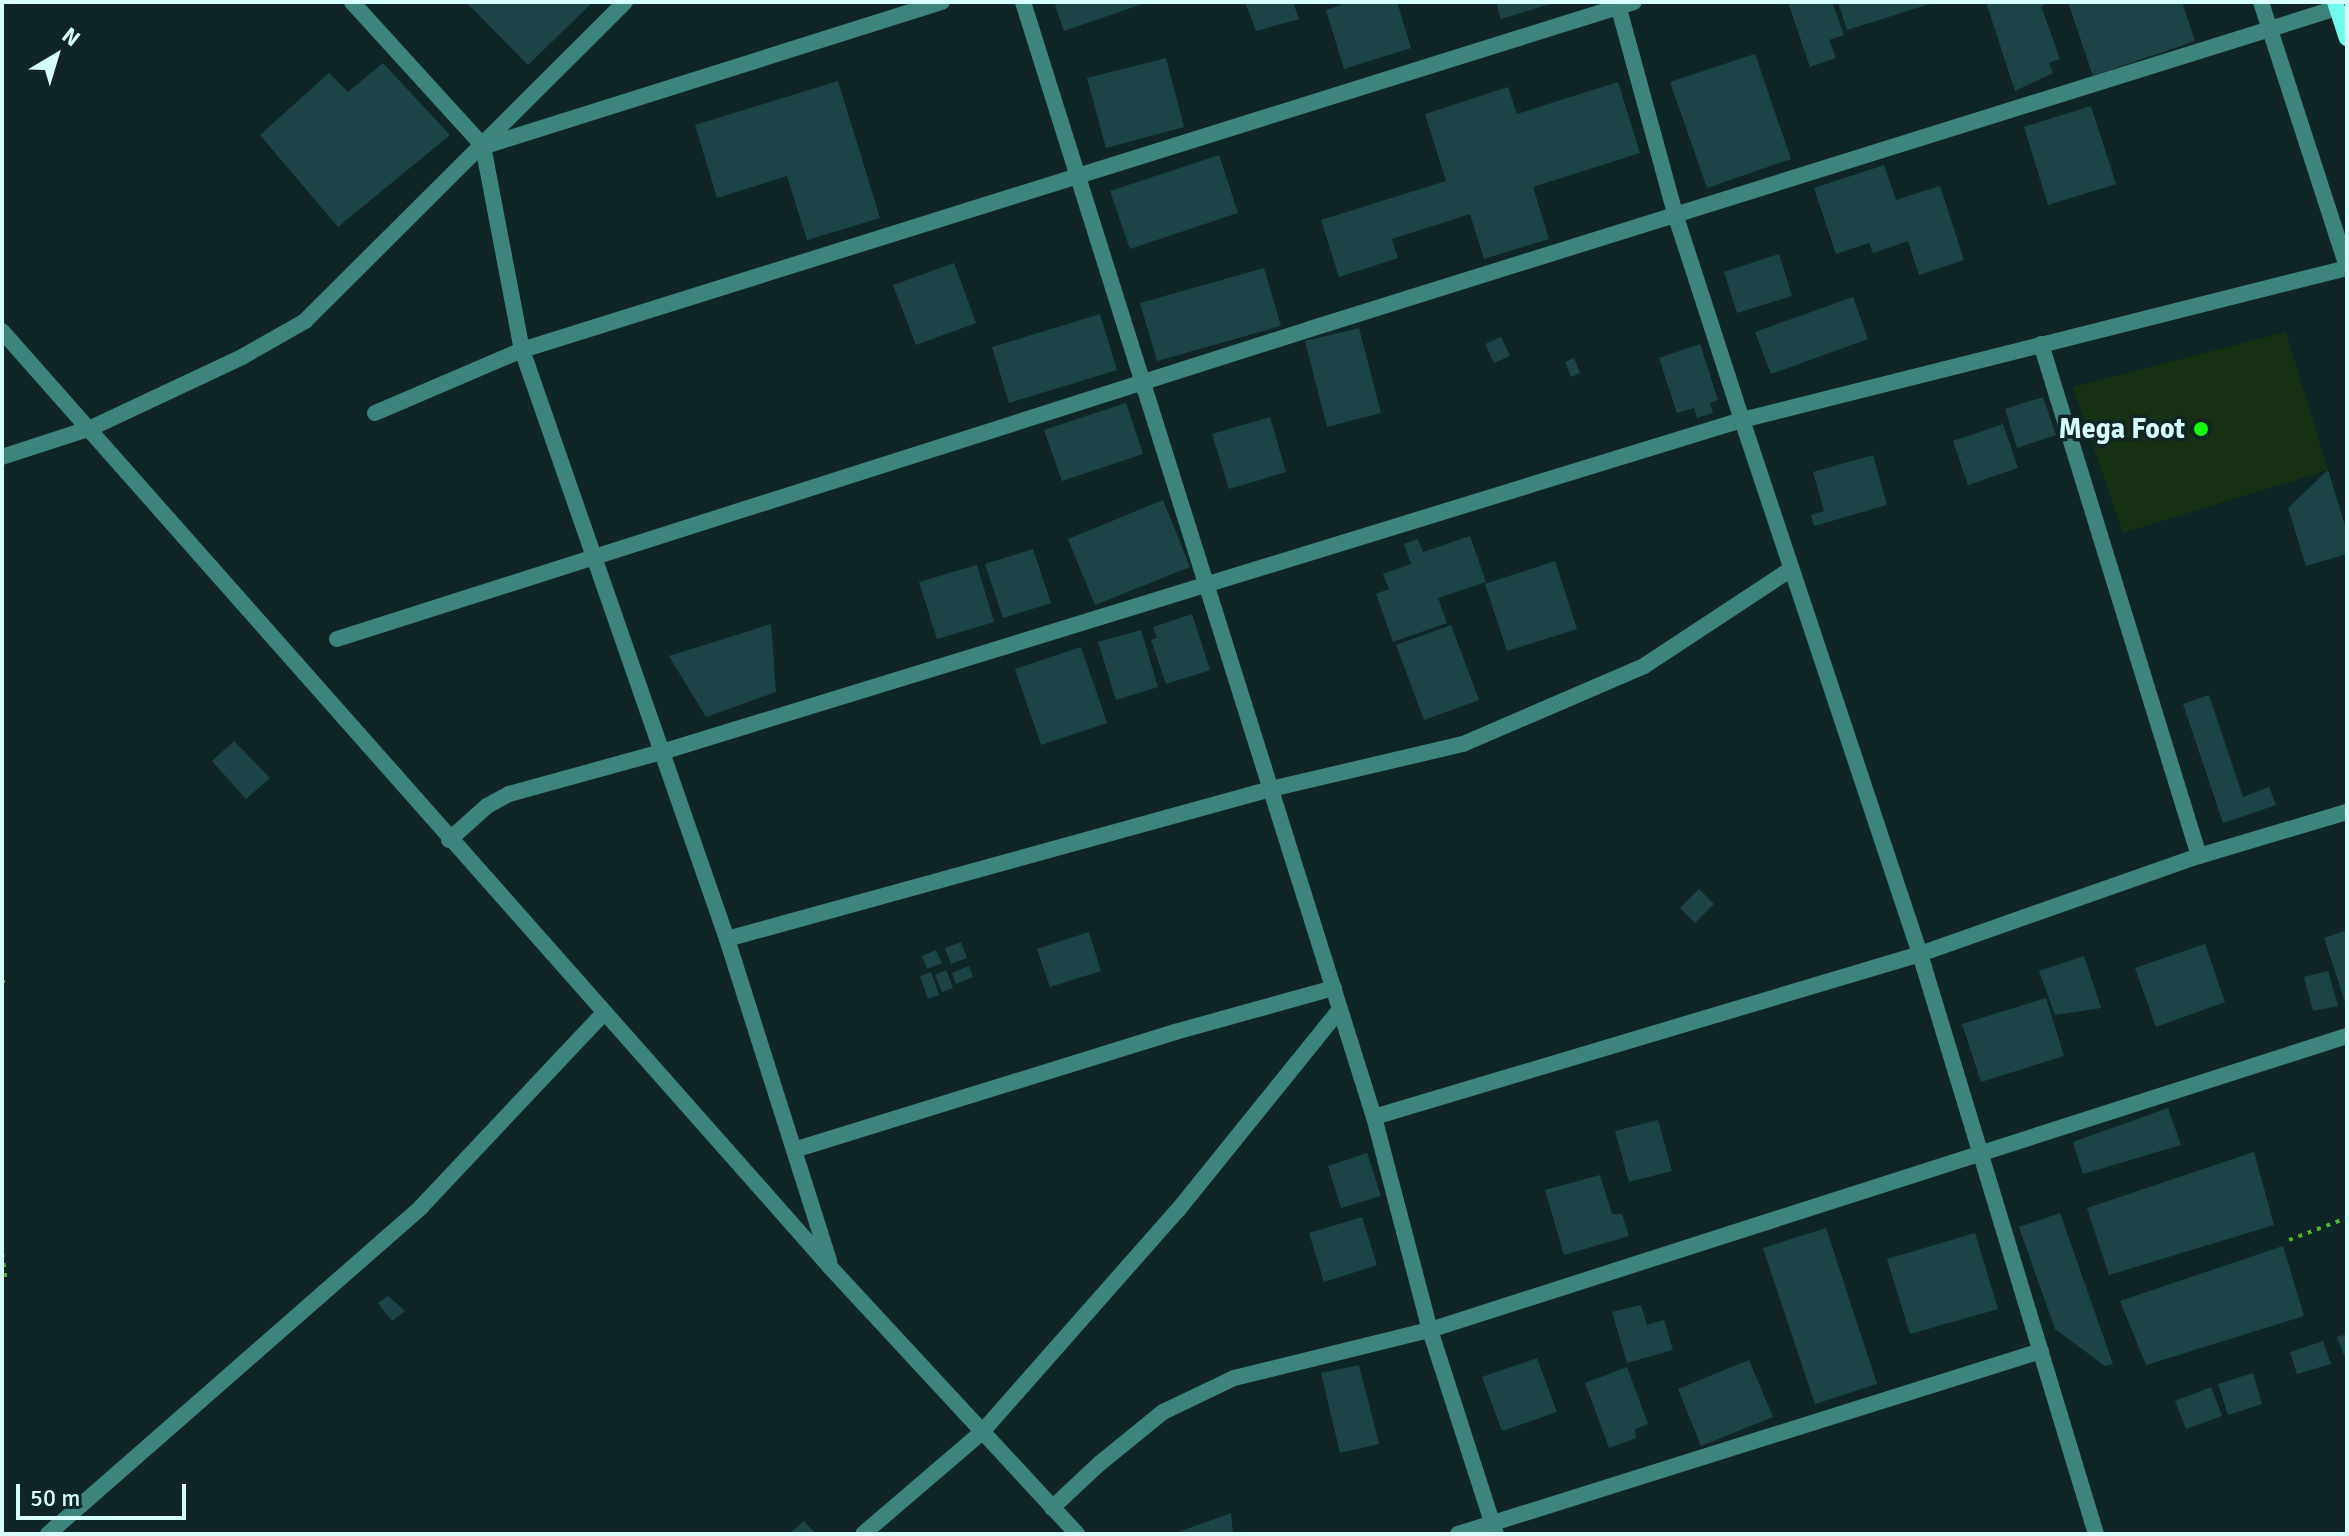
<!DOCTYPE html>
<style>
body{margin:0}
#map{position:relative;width:2349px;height:1536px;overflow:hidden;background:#102626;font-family:Signika,sans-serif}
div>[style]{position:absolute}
.green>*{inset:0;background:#183013}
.building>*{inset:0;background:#1c4446}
.path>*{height:4px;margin-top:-2px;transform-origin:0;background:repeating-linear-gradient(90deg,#4eb533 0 4px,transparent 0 10px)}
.minor>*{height:16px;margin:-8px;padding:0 8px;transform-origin:8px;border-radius:8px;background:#3c847c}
.secondary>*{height:16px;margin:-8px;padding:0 8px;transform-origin:8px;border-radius:8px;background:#70fbea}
.dots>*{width:22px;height:22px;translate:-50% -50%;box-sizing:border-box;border:4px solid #102626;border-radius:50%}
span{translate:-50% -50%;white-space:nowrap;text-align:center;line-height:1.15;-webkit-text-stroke:7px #102626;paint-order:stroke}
.poi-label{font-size:28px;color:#d6fefc;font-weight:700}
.right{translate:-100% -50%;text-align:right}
.frame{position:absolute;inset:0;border:4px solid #d6fefc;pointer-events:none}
.north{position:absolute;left:16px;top:16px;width:80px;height:80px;-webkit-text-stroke:6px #102626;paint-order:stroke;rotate:38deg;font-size:22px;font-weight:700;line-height:32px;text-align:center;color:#d6fefc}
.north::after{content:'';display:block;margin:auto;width:28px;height:36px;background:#d6fefc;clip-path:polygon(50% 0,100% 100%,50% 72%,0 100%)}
.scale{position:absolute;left:16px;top:1484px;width:170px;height:36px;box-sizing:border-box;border:4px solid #d6fefc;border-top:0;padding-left:10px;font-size:24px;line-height:28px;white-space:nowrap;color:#d6fefc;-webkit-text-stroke:6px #102626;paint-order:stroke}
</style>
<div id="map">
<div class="green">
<div style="clip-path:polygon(2286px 332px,2328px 470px,2123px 533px,2073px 387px)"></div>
</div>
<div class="building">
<div style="clip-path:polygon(466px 2px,593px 2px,528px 65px)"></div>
<div style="clip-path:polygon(1054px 2px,1141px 2px,1142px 4px,1064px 31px)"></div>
<div style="clip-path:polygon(1245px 2px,1293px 2px,1299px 19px,1256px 31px)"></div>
<div style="clip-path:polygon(1351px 2px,1397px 2px,1411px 48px,1344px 69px,1326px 10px)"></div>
<div style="clip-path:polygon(1496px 2px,1553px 2px,1553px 3px,1501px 19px)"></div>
<div style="clip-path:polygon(1788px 2px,1832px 2px,1844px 35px,1829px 40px,1836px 58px,1810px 67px)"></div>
<div style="clip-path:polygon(1838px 2px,1933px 2px,1933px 3px,1847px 30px)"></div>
<div style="clip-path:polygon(1986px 2px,2050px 2px,2041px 6px,2060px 59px,2049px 63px,2053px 73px,2015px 91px)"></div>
<div style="clip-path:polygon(2068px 2px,2182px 2px,2195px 41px,2093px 76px)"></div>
<div style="clip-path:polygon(1755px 54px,1791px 159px,1707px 188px,1670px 82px)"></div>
<div style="clip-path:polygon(1166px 58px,1184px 127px,1106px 148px,1087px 78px)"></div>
<div style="clip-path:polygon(383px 63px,450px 135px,338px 227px,260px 135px,329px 73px,348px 92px)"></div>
<div style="clip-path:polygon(838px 81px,880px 218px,807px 240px,787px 176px,717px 198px,695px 125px)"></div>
<div style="clip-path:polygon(1618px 82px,1640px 153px,1533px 187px,1549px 239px,1484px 259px,1470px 214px,1392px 239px,1398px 258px,1339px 277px,1321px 220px,1446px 181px,1425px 114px,1508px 87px,1517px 114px)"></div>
<div style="clip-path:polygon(2091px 106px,2116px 184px,2048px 205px,2024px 127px)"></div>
<div style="clip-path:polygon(1219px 155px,1238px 213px,1130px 249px,1110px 191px)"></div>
<div style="clip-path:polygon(1884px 165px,1896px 200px,1940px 186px,1964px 260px,1919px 275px,1908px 241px,1873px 253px,1869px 243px,1836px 254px,1814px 188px)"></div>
<div style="clip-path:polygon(1779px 254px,1792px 296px,1737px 313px,1724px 272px)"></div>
<div style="clip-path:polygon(954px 263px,976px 323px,916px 345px,893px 285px)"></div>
<div style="clip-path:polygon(1264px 268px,1281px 326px,1157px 361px,1140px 303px)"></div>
<div style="clip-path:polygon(1853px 297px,1868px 339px,1771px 374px,1755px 332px)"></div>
<div style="clip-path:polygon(1100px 314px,1117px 370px,1009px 403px,992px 347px)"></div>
<div style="clip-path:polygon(1359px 328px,1381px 413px,1327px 427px,1305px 341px)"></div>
<div style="clip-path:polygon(1501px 337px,1510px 356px,1494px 363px,1485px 344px)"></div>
<div style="clip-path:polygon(1700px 344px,1718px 400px,1710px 403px,1713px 413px,1697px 418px,1694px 408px,1677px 413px,1659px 358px)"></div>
<div style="clip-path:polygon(1574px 358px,1580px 373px,1571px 377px,1565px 362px)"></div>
<div style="clip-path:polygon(2043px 397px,2056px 435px,2017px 448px,2005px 409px)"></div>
<div style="clip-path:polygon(1126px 403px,1143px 454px,1062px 481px,1044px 430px)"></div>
<div style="clip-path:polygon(1270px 417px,1286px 472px,1229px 489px,1212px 434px)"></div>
<div style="clip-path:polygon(2003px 424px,2018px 468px,1968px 485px,1953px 441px)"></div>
<div style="clip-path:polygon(1873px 455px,1887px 505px,1814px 526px,1811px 515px,1824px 511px,1813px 472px)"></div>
<div style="clip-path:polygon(2328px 470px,2347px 532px,2347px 554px,2306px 566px,2288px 508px)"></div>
<div style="clip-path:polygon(1163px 500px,1190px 567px,1095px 605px,1068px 539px)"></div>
<div style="clip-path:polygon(1470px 536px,1486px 582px,1438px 598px,1447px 623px,1393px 642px,1376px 594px,1389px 589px,1383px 574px,1411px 564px,1404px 544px,1418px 539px,1423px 552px)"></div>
<div style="clip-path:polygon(1033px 549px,1051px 603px,1003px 618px,985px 564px)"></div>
<div style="clip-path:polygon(1555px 561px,1577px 629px,1507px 651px,1485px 584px)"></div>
<div style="clip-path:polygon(977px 565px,994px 622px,937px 639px,919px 582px)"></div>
<div style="clip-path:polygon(1192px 614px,1210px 670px,1166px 684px,1151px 640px,1157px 638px,1153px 627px)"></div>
<div style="clip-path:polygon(771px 624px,776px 692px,706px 717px,669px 656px)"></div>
<div style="clip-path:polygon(1451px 625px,1479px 700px,1424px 720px,1396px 645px)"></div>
<div style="clip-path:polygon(1141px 630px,1158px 687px,1116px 700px,1098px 642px)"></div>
<div style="clip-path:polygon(1081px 647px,1107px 723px,1041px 745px,1015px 669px)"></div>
<div style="clip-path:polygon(2209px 695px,2243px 797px,2269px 787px,2276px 805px,2223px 823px,2183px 704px)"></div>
<div style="clip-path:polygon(234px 741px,270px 778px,246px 799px,212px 761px)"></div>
<div style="clip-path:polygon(1699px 889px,1714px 904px,1695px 923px,1680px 908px)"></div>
<div style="clip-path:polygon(2347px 930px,2347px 1005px,2346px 1005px,2324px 938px)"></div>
<div style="clip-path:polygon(1089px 932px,1101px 971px,1050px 987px,1037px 949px)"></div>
<div style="clip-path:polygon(961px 942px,967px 958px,951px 964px,945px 948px)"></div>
<div style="clip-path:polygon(2205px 944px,2225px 1002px,2156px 1027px,2135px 968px)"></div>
<div style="clip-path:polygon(936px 950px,942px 963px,927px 969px,922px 956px)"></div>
<div style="clip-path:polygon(2084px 956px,2101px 1008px,2055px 1015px,2039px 971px)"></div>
<div style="clip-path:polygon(969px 966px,973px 977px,956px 984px,952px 973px)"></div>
<div style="clip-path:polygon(946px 970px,953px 988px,942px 992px,935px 975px)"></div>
<div style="clip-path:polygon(2328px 971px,2338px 1006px,2313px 1011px,2304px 977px)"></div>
<div style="clip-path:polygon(931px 972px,939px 995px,928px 999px,920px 976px)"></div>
<div style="clip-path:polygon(2046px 998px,2064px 1056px,1981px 1082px,1962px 1024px)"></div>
<div style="clip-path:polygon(2168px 1108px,2181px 1145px,2083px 1174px,2073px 1142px)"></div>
<div style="clip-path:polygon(1658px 1120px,1672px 1171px,1629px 1182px,1615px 1131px)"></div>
<div style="clip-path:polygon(2254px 1152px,2274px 1225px,2109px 1275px,2087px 1208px)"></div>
<div style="clip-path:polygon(1367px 1153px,1381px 1196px,1341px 1208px,1328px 1166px)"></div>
<div style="clip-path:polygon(1600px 1175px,1612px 1214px,1622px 1214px,1629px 1236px,1564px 1255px,1545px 1190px)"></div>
<div style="clip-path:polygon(2060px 1213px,2113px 1364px,2105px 1366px,2055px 1329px,2019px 1227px)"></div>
<div style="clip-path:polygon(1362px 1217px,1377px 1265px,1324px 1282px,1309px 1233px)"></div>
<div style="clip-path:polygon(1826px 1228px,1877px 1384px,1815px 1404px,1763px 1248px)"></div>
<div style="clip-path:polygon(1975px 1233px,1998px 1309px,1910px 1334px,1887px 1259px)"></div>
<div style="clip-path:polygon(2283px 1246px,2304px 1316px,2146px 1365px,2120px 1301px)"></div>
<div style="clip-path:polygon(388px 1296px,405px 1311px,392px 1321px,378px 1303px)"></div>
<div style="clip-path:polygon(1641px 1305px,1647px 1325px,1664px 1320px,1673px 1350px,1627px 1363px,1612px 1312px)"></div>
<div style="clip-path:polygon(2347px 1334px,2347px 1363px,2337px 1337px)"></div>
<div style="clip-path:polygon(2323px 1341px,2331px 1364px,2297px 1374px,2290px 1352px)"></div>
<div style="clip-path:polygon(1537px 1358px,1557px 1412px,1502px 1431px,1482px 1377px)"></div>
<div style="clip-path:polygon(1749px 1360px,1773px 1417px,1701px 1446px,1678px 1389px)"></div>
<div style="clip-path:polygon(1359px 1365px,1379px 1444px,1340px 1453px,1321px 1373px)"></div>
<div style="clip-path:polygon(1627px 1367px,1648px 1424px,1635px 1429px,1636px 1438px,1609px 1448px,1585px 1383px)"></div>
<div style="clip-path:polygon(2253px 1373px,2262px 1404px,2228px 1415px,2218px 1384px)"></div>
<div style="clip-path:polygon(2211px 1387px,2222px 1416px,2186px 1429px,2175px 1401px)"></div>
<div style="clip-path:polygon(1231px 1513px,1233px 1534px,1173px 1534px)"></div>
<div style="clip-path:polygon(804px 1521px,816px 1534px,789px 1534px)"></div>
</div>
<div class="path">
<div style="left:2px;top:983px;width:7px;rotate:-56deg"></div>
<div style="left:2289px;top:1240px;width:62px;rotate:-20.8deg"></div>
<div style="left:2px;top:1253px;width:27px;rotate:82deg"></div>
</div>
<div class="minor">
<div style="left:352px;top:2px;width:195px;rotate:47.7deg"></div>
<div style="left:483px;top:146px;width:208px;rotate:79.2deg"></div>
<div style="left:522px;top:350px;width:624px;rotate:70.81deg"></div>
<div style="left:727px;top:939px;width:338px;rotate:72.4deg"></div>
<div style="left:1023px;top:2px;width:1169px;rotate:72.53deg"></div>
<div style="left:1374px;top:1117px;width:220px;rotate:75.3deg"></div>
<div style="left:1430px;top:1330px;width:214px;rotate:72.1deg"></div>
<div style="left:2261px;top:2px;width:279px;rotate:72deg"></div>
<div style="left:485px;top:146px;width:479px;rotate:-17.5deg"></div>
<div style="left:2px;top:331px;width:1250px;rotate:48.5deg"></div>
<div style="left:830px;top:1267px;width:364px;rotate:47.2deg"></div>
<div style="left:2041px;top:344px;width:536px;rotate:72.85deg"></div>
<div style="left:375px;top:413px;width:160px;rotate:-23.2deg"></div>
<div style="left:522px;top:350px;width:1165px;rotate:-17.38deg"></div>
<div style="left:2px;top:457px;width:94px;rotate:-18deg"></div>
<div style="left:91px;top:428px;width:167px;rotate:-25.2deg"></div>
<div style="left:242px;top:357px;width:73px;rotate:-29.7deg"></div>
<div style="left:305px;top:321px;width:452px;rotate:-44.9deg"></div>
<div style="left:337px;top:639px;width:1021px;rotate:-17.67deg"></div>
<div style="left:1310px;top:329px;width:1076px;rotate:-17.36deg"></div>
<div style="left:449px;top:840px;width:51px;rotate:-41.8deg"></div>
<div style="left:487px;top:806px;width:25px;rotate:-29deg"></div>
<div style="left:509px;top:794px;width:159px;rotate:-15.4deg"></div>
<div style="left:662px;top:752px;width:1130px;rotate:-17.09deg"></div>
<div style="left:1742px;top:420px;width:213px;rotate:-108deg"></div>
<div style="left:1676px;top:217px;width:223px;rotate:-105.3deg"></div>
<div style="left:727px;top:939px;width:564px;rotate:-15.42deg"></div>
<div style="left:1271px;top:789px;width:197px;rotate:-13.2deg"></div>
<div style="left:1463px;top:744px;width:197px;rotate:-23.3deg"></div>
<div style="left:1644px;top:666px;width:176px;rotate:-33.4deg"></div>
<div style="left:1374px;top:1117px;width:570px;rotate:-16.62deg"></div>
<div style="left:1920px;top:954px;width:296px;rotate:-19.4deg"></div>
<div style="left:2199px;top:856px;width:154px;rotate:-16.6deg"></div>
<div style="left:794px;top:1150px;width:399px;rotate:-17.2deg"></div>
<div style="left:1175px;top:1032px;width:165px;rotate:-15.5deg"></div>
<div style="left:1052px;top:1508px;width:64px;rotate:-43.1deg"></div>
<div style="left:1099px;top:1464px;width:82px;rotate:-39.1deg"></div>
<div style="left:1163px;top:1412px;width:79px;rotate:-25.6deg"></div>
<div style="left:1234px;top:1378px;width:202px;rotate:-13.8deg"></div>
<div style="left:1430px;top:1330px;width:963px;rotate:-17.78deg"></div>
<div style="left:48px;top:1534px;width:496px;rotate:-41.2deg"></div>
<div style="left:421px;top:1207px;width:267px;rotate:-46.7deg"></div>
<div style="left:863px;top:1534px;width:157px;rotate:-40.6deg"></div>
<div style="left:982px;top:1432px;width:296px;rotate:-48.6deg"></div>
<div style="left:1178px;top:1210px;width:258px;rotate:-51.1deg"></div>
<div style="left:1458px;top:1534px;width:611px;rotate:-17.43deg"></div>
<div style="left:2096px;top:1534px;width:606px;rotate:-106.88deg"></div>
<div style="left:1920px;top:954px;width:563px;rotate:-108.43deg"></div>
<div style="left:1742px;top:420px;width:624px;rotate:-14.1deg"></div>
</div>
<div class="secondary">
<div style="left:2335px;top:2px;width:38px;rotate:72deg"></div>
</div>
<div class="dots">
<div style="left:2201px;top:429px;background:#14f808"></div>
</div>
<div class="poi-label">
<span class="right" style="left:2185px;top:429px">Mega Foot</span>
</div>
<div class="frame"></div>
<div class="north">N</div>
<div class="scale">50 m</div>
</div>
